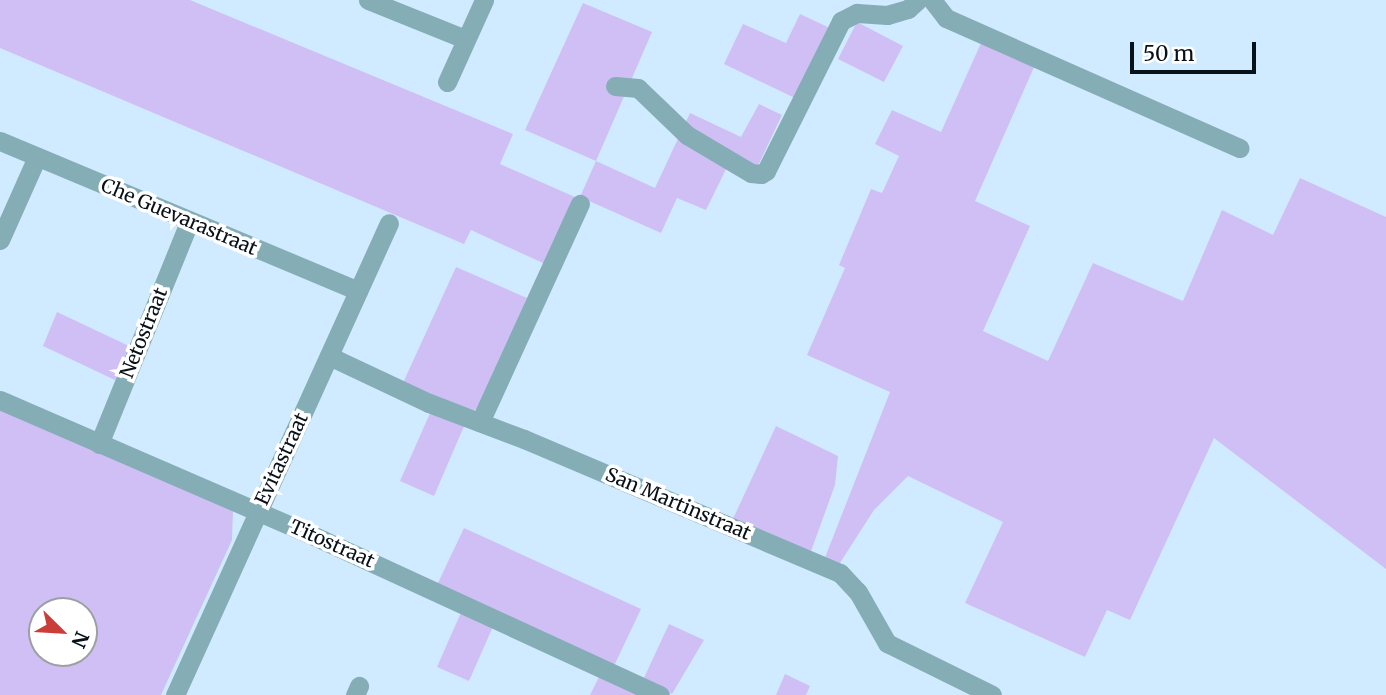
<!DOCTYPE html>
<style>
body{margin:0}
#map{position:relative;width:1386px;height:695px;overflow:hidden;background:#d0ebff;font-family:Merriweather,serif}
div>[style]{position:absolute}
.green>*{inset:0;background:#cfbff5}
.minor>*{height:19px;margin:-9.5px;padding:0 9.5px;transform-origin:9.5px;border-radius:9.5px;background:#85adb5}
span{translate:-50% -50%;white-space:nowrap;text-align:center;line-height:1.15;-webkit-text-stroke:7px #fff;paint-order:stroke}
.street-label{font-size:19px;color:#081117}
.north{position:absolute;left:28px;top:597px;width:70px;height:70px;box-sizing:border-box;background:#fff;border:2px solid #9ca0a2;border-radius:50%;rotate:114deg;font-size:19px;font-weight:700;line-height:28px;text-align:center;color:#081117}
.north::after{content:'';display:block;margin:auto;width:24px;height:32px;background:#cb3d38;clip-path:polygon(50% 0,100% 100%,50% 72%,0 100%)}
.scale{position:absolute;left:1130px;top:42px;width:126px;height:32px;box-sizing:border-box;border:4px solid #081117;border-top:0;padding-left:9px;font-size:21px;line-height:24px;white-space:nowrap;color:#081117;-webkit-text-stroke:5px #fff;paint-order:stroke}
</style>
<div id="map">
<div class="green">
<div style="clip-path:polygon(0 0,190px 0,513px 134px,500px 164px,575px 197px,545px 264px,471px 230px,464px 244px,0 48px)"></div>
<div style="clip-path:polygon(583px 3px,652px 32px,596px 161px,655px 188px,690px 113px,741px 137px,759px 104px,782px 115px,755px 172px,730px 161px,706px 210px,677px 198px,661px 233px,580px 197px,596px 161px,525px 130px)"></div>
<div style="clip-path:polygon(800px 14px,832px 29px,795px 98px,724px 64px,743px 24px,786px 43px)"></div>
<div style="clip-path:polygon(857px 22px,903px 46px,884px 82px,838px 59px)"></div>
<div style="clip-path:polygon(982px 41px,1035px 65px,975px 201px,1030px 226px,983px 331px,1048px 361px,1093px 263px,1183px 301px,1222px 210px,1273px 235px,1300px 178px,1386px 217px,1386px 569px,1214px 438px,1130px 620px,1107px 610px,1085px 657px,965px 603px,1003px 522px,908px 476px,874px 510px,838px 566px,824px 560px,890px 392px,807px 355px,845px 268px,839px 265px,871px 189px,882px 193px,899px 156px,875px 144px,892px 110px,941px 132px)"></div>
<div style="clip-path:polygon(456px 267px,527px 298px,479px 408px,474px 410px,402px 385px)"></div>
<div style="clip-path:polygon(57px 312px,129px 346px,115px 380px,43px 346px)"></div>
<div style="clip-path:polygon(evenodd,0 404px,233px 510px,232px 540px,161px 695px,0 695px,0 404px,42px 611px,84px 611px,84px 653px,42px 653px,42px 611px)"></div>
<div style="clip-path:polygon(431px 411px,465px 424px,434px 496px,400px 481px)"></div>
<div style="clip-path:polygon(776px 426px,838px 456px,835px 485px,810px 554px,732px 521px)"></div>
<div style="clip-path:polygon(464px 528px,641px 609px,613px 668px,437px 585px)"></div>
<div style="clip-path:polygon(463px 608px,495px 622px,469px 681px,437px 667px)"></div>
<div style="clip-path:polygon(669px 624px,704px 640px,672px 694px,643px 680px)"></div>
<div style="clip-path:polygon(601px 673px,648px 695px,590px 695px)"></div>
<div style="clip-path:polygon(785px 674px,810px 686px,806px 695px,776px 695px)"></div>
</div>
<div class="minor">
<div style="left:368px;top:0;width:105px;rotate:21.9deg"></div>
<div style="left:932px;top:0;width:23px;rotate:52deg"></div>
<div style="left:946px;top:18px;width:321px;rotate:23.9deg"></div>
<div style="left:447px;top:82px;width:90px;rotate:-65.7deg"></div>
<div style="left:615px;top:86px;width:23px;rotate:5deg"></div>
<div style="left:638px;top:88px;width:68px;rotate:43.8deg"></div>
<div style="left:687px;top:135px;width:74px;rotate:30.7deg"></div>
<div style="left:751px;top:173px;width:10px;rotate:6deg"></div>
<div style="left:761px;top:174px;width:6px;rotate:-31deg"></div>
<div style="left:766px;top:171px;width:168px;rotate:-63.4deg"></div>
<div style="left:841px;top:21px;width:18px;rotate:-27deg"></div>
<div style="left:857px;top:13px;width:30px;rotate:4deg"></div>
<div style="left:887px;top:15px;width:22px;rotate:-16deg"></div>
<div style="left:908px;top:9px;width:13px;rotate:-42deg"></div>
<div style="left:0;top:141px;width:388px;rotate:22.7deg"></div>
<div style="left:0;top:240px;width:91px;rotate:-66deg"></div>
<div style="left:329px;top:356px;width:110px;rotate:25.2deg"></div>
<div style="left:429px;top:403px;width:102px;rotate:20.8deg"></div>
<div style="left:524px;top:439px;width:343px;rotate:23deg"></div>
<div style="left:840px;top:573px;width:26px;rotate:47deg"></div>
<div style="left:858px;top:592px;width:59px;rotate:60.4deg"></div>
<div style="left:887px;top:643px;width:117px;rotate:26.3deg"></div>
<div style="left:0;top:400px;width:328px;rotate:23.4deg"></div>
<div style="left:301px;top:530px;width:395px;rotate:24.7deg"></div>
<div style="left:480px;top:422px;width:240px;rotate:-65.4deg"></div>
<div style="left:99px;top:444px;width:240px;rotate:-67.9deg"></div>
<div style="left:175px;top:695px;width:518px;rotate:-65.61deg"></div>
<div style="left:355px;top:695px;width:10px;rotate:-66deg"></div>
</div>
<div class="street-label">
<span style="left:179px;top:217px;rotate:23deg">Che Guevarastraat</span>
<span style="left:144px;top:333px;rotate:-68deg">Netostraat</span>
<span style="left:282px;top:459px;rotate:-65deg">Evitastraat</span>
<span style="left:678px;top:504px;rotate:23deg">San Martinstraat</span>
<span style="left:332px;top:544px;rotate:24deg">Titostraat</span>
</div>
<div class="north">N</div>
<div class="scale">50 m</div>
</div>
